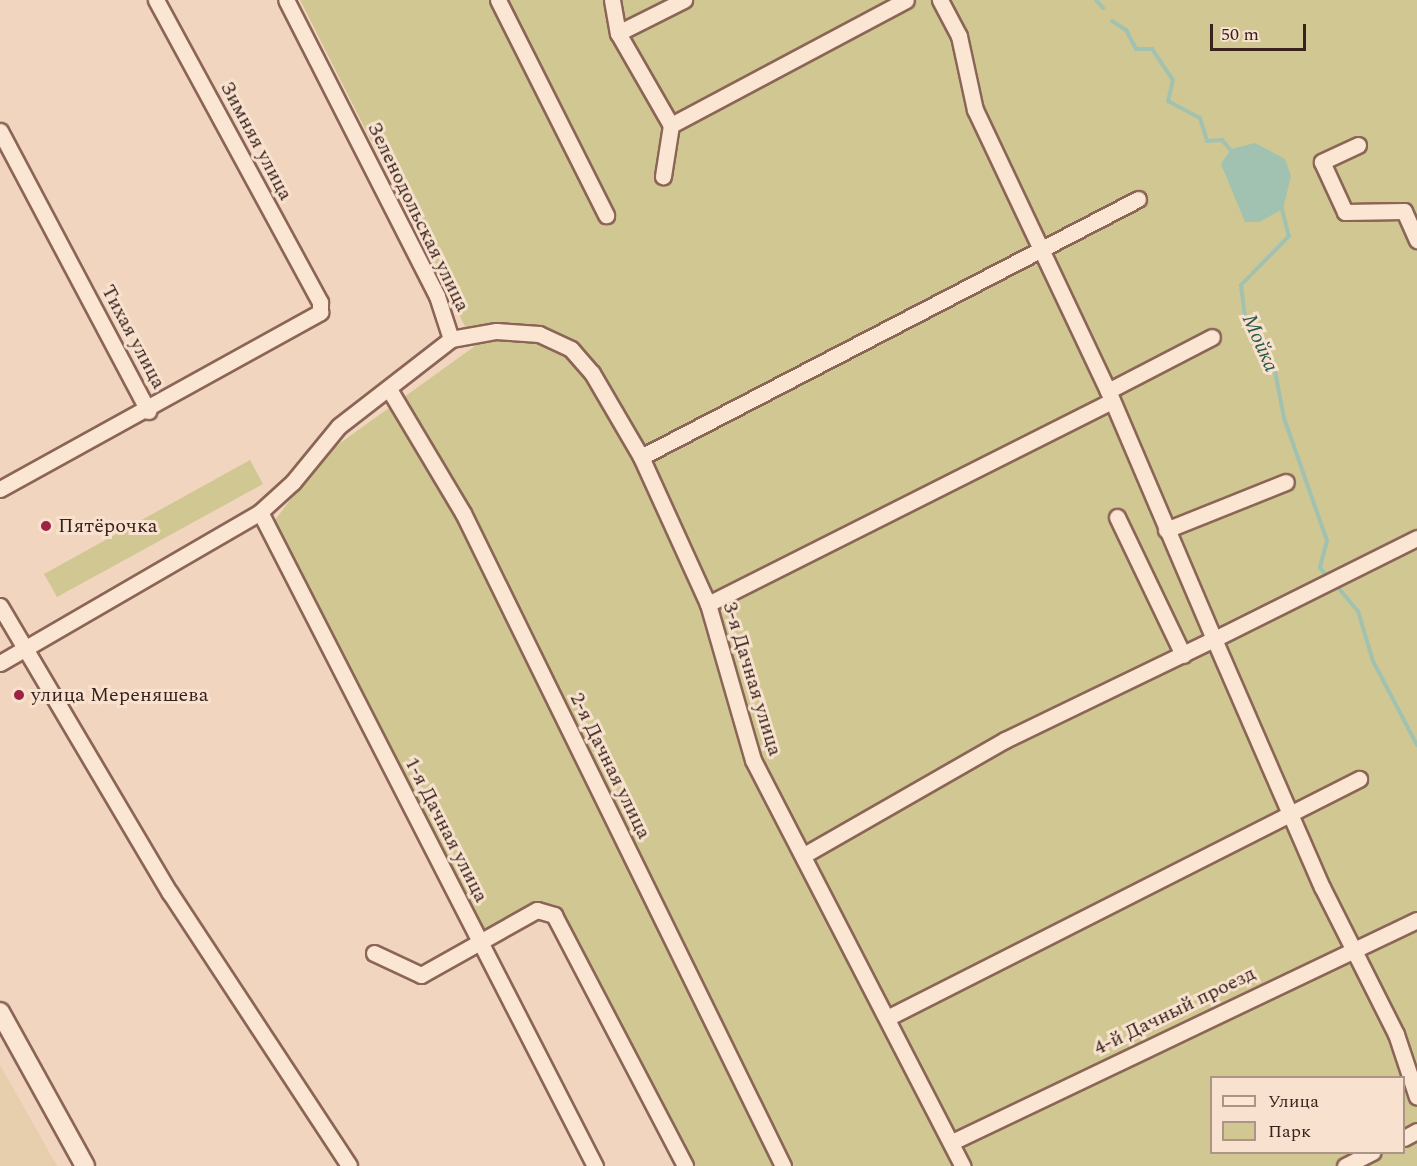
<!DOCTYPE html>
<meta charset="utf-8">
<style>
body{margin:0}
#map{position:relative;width:1417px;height:1166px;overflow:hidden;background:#f1d5bf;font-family:Spectral,serif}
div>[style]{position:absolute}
.farmland>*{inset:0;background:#e7ceac}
.green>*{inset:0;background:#d0c792}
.water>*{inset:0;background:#a2c2b1}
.stream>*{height:4px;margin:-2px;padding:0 2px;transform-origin:2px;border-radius:2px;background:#a2c2b1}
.roads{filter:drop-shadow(2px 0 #8b6556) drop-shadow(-2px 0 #8b6556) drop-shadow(0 2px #8b6556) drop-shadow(0 -2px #8b6556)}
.minor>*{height:15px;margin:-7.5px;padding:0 7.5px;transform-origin:7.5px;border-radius:7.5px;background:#fbe5d3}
.tertiary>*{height:18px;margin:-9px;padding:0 9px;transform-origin:9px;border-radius:9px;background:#fbe5d3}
.dots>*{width:16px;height:16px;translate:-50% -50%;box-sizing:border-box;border:3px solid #f8e2cf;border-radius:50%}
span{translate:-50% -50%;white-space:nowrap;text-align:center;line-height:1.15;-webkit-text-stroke:6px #f8e2cf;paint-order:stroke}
.street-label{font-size:20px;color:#39221c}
.poi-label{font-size:20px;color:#39221c}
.left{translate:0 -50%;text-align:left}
.water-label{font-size:21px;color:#2a5a4b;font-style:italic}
.legend{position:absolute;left:1210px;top:1076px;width:195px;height:78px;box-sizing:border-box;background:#f8e2cf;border:2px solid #ac9587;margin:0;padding:8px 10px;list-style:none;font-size:18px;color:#39221c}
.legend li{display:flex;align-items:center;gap:12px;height:30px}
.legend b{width:30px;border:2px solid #ac9587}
.scale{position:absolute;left:1210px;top:24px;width:96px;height:27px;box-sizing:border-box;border:3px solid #39221c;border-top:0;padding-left:8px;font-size:18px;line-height:21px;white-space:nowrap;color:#39221c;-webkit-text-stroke:4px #f8e2cf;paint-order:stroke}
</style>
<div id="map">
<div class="farmland">
<div style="clip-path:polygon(0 1065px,57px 1166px,0 1166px)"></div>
</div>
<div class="green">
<div style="clip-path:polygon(evenodd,300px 0,1417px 0,1417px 1166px,696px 1166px,553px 904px,534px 905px,483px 932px,275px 520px,325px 454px,475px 346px,300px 0,1212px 1078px,1404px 1078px,1404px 1152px,1212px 1152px,1212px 1078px)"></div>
<div style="clip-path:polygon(250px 460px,263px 484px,57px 597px,44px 574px)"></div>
</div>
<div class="water">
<div style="clip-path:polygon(1255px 143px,1285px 159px,1291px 176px,1283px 209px,1259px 222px,1245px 222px,1221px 164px,1231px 149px)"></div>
</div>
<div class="stream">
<div style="left:1096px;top:0;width:11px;rotate:49deg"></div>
<div style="left:1112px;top:21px;width:17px;rotate:33deg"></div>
<div style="left:1126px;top:30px;width:21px;rotate:62deg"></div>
<div style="left:1136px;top:49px;width:16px"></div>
<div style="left:1152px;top:49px;width:37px;rotate:56deg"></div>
<div style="left:1173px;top:80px;width:22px;rotate:103deg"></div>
<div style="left:1168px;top:101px;width:36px;rotate:28deg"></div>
<div style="left:1200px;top:118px;width:24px;rotate:73deg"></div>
<div style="left:1207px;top:141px;width:15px;rotate:-4deg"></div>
<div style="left:1222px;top:140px;width:16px;rotate:50deg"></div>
<div style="left:1281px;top:205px;width:32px;rotate:76deg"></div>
<div style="left:1289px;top:236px;width:69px;rotate:134.4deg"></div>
<div style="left:1241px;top:285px;width:34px;rotate:83deg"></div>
<div style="left:1245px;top:319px;width:55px;rotate:58.3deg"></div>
<div style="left:1274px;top:366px;width:53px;rotate:79.1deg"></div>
<div style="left:1284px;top:418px;width:130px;rotate:70.7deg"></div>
<div style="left:1327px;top:541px;width:28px;rotate:105deg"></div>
<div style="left:1320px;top:568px;width:15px;rotate:48deg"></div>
<div style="left:1335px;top:584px;width:35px;rotate:50deg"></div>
<div style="left:1358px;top:611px;width:52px;rotate:73.3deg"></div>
<div style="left:1373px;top:661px;width:95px;rotate:62.4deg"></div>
</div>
<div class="roads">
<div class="minor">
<div style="left:498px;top:0;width:241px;rotate:63.3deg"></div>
<div style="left:612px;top:0;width:34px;rotate:80deg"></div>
<div style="left:618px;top:33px;width:106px;rotate:60.1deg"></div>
<div style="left:671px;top:125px;width:52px;rotate:98.9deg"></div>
<div style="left:618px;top:33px;width:74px;rotate:-26.6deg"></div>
<div style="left:671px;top:125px;width:266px;rotate:-28deg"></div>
<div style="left:0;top:131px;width:317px;rotate:62.1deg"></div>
<div style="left:1358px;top:145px;width:40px;rotate:155deg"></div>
<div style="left:1322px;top:162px;width:55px;rotate:65.3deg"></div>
<div style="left:1345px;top:212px;width:59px;rotate:-1deg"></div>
<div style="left:1404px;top:211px;width:32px;rotate:66deg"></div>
<div style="left:451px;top:339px;width:46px;rotate:-10.1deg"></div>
<div style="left:496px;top:331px;width:43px;rotate:4deg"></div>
<div style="left:539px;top:334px;width:35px;rotate:25deg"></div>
<div style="left:571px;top:349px;width:32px;rotate:49deg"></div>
<div style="left:592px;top:373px;width:97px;rotate:59.7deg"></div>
<div style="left:641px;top:457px;width:162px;rotate:65.5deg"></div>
<div style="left:708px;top:604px;width:162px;rotate:73.9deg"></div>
<div style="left:753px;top:760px;width:457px;rotate:62.7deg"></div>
<div style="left:389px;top:389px;width:144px;rotate:59.2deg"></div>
<div style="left:463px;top:513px;width:727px;rotate:63.89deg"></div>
<div style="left:1108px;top:391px;width:117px;rotate:-27.4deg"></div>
<div style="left:641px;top:457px;width:560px;rotate:-27.43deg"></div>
<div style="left:0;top:489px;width:366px;rotate:-28.9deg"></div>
<div style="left:320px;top:312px;width:10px;rotate:-90deg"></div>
<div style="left:320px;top:302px;width:344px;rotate:-118.5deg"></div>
<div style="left:260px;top:512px;width:735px;rotate:62.88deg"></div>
<div style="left:1117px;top:517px;width:153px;rotate:64.4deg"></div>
<div style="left:1166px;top:530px;width:129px;rotate:-21.8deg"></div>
<div style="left:1417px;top:538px;width:227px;rotate:153.5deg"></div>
<div style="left:1214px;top:639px;width:270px;rotate:66.5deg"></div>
<div style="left:1322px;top:887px;width:165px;rotate:63.3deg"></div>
<div style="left:1396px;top:1034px;width:66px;rotate:71.6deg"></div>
<div style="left:708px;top:604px;width:451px;rotate:-26.7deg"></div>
<div style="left:0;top:606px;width:334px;rotate:59.4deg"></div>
<div style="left:170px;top:893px;width:326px;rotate:56.7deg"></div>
<div style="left:0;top:663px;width:301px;rotate:-30.1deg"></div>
<div style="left:260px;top:512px;width:45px;rotate:-42.3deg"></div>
<div style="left:293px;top:482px;width:72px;rotate:-50.6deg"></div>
<div style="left:339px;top:426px;width:142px;rotate:-37.8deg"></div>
<div style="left:451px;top:339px;width:45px;rotate:-108deg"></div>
<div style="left:437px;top:296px;width:332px;rotate:-117deg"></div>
<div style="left:804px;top:855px;width:232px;rotate:-29.8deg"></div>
<div style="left:1005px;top:740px;width:232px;rotate:-25.8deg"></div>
<div style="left:1214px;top:639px;width:270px;rotate:-113.1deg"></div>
<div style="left:1108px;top:391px;width:311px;rotate:-115.3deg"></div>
<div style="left:975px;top:110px;width:76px;rotate:-102.2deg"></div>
<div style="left:959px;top:36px;width:41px;rotate:-117.8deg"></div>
<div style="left:374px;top:953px;width:52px;rotate:25.1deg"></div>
<div style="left:421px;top:975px;width:133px;rotate:-29.3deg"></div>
<div style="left:537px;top:910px;width:18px;rotate:16deg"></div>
<div style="left:554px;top:915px;width:283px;rotate:62.4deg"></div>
<div style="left:889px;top:1017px;width:527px;rotate:-26.86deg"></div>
<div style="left:1404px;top:1138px;width:15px;rotate:-28deg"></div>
<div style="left:952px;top:1142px;width:515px;rotate:-25.52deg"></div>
<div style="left:1345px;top:1166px;width:31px;rotate:-27deg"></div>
</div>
<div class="tertiary">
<div style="left:0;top:1012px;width:176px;rotate:61.1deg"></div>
</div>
</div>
<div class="dots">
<div style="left:46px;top:526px;background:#9e2242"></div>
<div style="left:19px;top:695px;background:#9e2242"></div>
</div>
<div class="street-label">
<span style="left:256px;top:141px;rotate:62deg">Зимняя улица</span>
<span style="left:418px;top:217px;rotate:64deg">Зеленодольская улица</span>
<span style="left:133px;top:337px;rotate:62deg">Тихая улица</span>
<span style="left:752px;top:679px;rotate:73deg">3-я Дачная улица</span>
<span style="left:610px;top:766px;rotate:64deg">2-я Дачная улица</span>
<span style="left:446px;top:830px;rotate:63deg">1-я Дачная улица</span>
<span style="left:1175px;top:1011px;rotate:-26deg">4-й Дачный проезд</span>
</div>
<div class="poi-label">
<span class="left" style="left:58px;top:526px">Пятёрочка</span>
<span class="left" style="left:31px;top:695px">улица Мереняшева</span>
</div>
<div class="water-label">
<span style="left:1260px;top:343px;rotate:66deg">Мойка</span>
</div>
<ul class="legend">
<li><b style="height:8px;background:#fbe5d3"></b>Улица</li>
<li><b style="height:16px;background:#d0c792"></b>Парк</li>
</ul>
<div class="scale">50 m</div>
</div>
